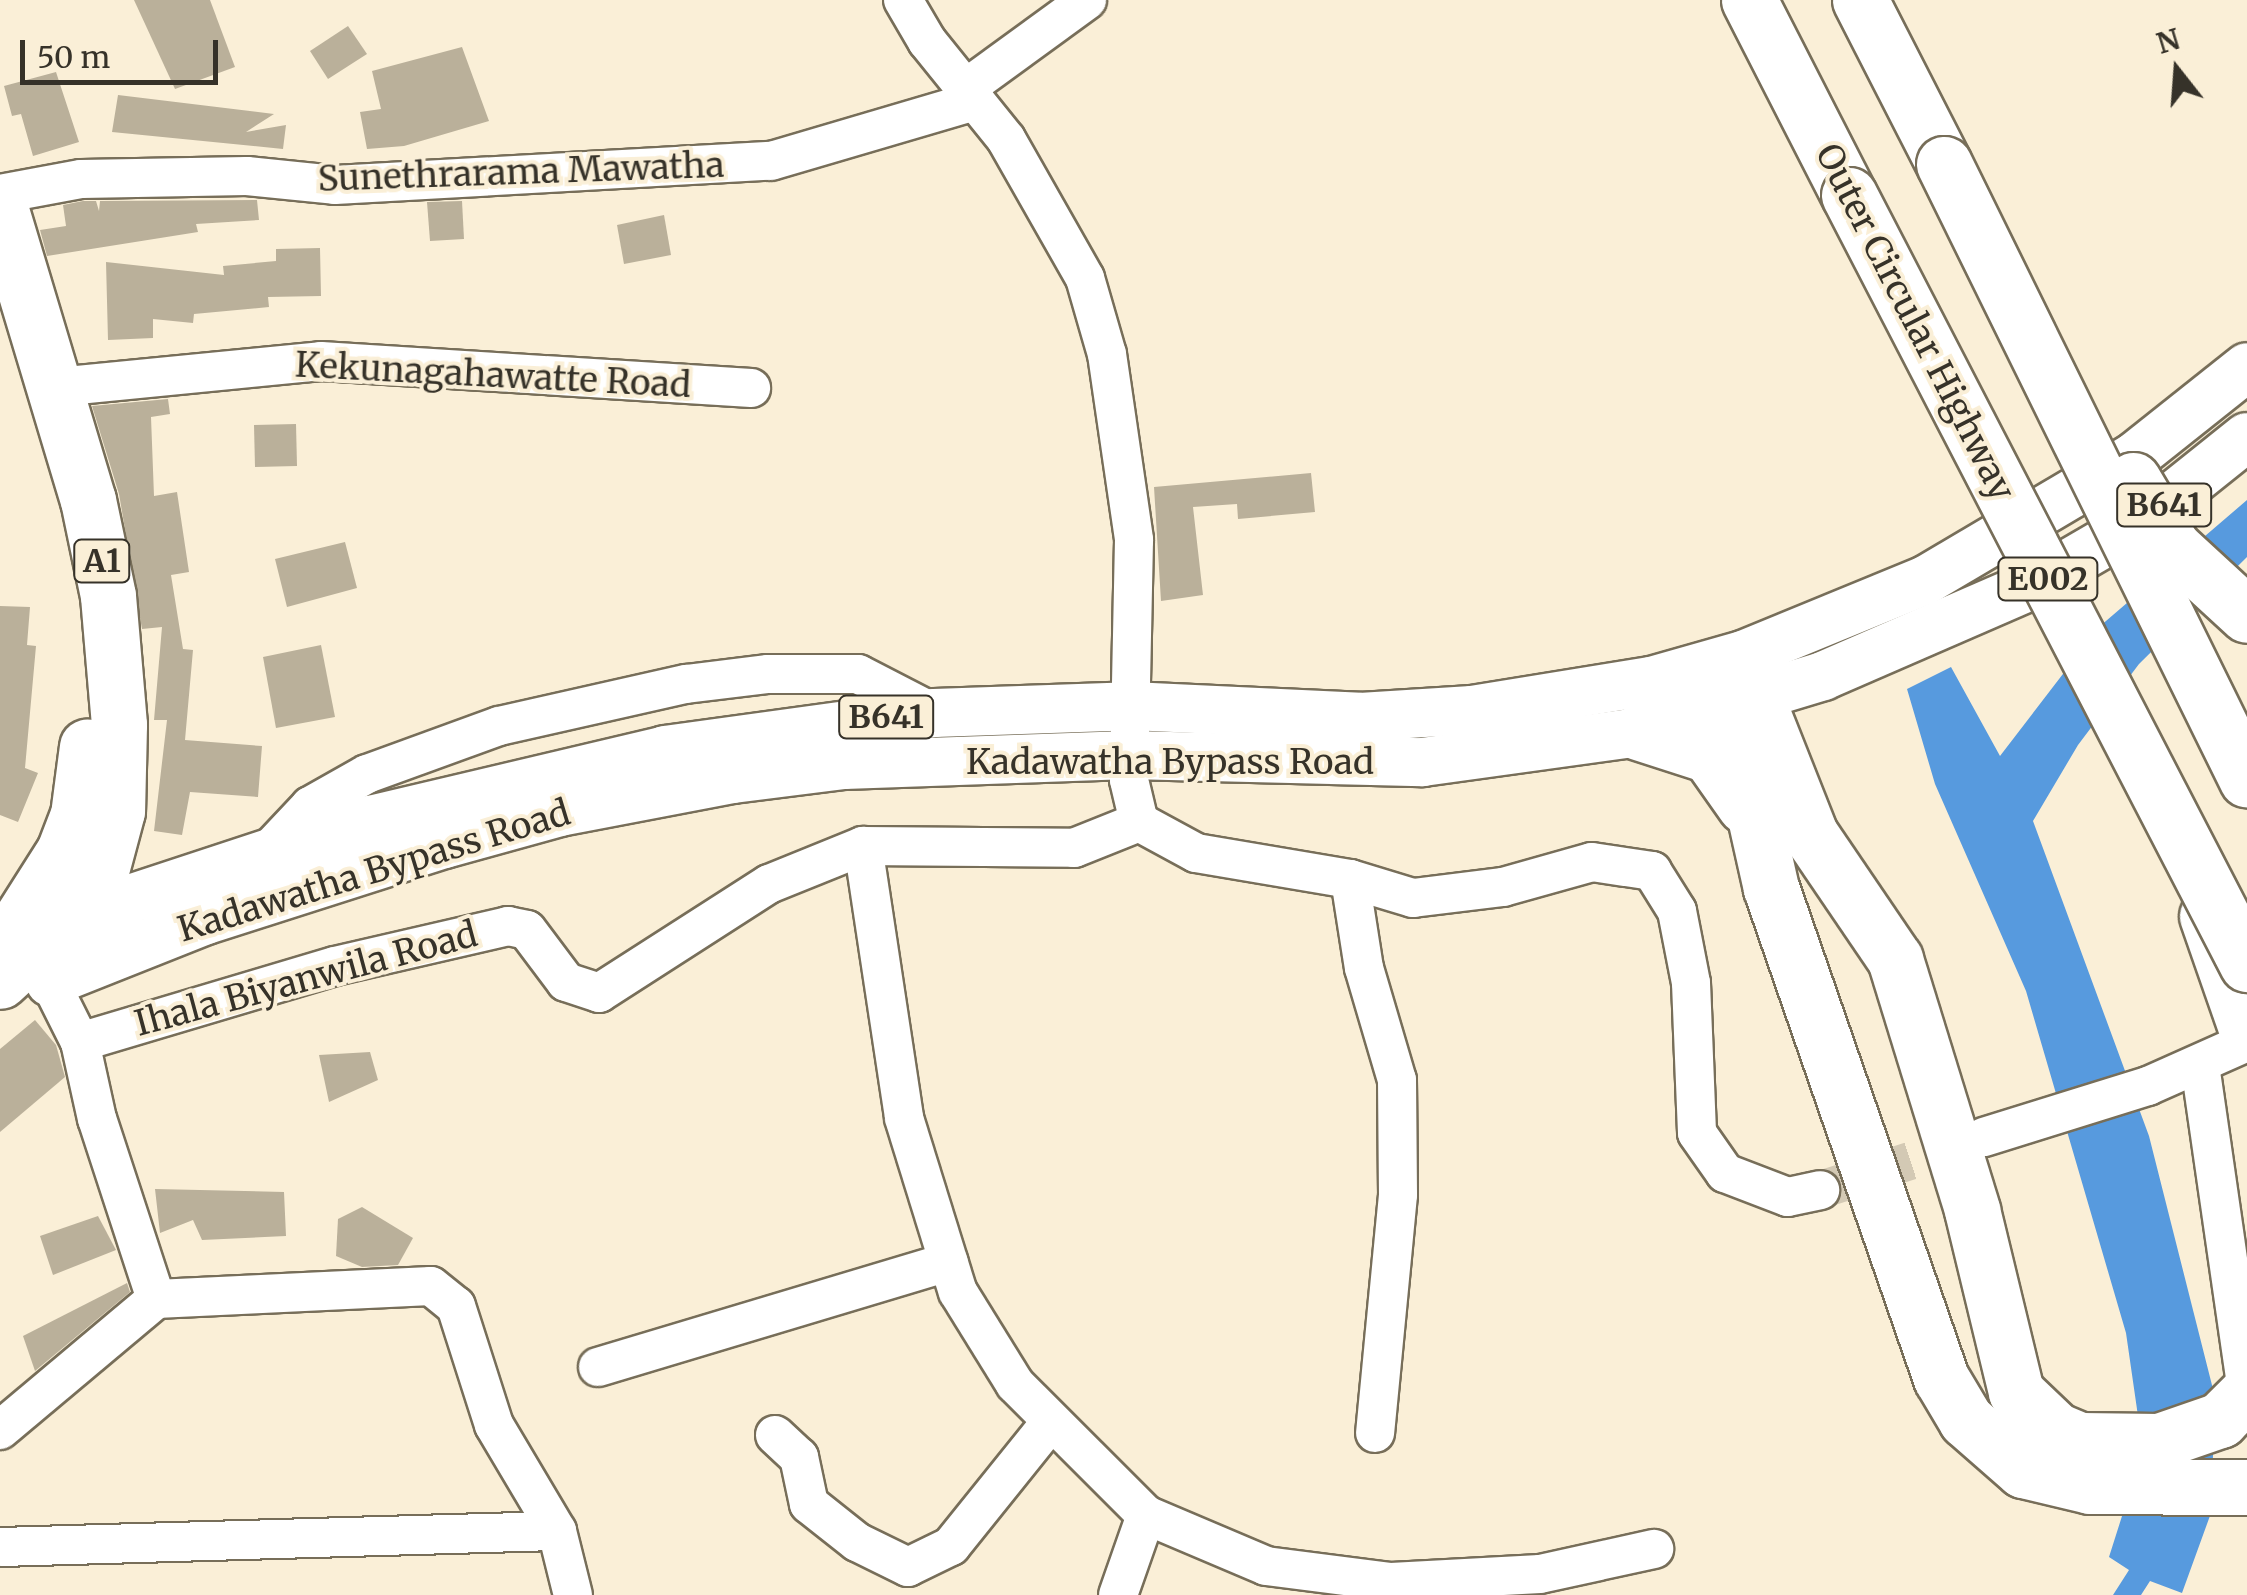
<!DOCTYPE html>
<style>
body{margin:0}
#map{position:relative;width:2247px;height:1595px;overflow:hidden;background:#faefd7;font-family:Merriweather,serif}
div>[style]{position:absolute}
.water>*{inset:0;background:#579ade}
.building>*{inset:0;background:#bab09a}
.minor-tunnel>*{height:38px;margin-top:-19px;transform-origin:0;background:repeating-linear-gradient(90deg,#d3c9b4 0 38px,transparent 0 57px)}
.roads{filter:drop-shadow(2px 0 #776e59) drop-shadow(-2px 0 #776e59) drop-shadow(0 2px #776e59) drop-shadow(0 -2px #776e59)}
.minor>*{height:38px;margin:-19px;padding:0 19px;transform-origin:19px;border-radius:19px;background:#fff}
.major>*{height:48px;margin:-24px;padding:0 24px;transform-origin:24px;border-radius:24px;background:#fff}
.highway>*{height:55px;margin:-27.5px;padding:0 27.5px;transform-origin:27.5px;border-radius:27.5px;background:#fff}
.bridges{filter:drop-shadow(2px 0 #776e59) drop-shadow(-2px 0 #776e59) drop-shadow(0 2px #776e59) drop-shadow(0 -2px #776e59)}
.highway-bridge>*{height:55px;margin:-27.5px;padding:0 27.5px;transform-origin:27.5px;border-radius:27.5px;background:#fff}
span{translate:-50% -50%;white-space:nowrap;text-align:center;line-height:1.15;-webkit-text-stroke:8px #faefd7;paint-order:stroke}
.shield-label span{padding:2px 8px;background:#faefd7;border:2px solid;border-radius:8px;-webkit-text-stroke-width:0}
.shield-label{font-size:32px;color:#363229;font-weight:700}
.street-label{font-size:35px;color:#363229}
.north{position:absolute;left:2127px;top:20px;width:100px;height:100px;-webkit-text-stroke:8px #faefd7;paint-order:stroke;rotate:343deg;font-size:28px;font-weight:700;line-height:40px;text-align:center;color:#363229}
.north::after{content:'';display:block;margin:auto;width:35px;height:45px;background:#363229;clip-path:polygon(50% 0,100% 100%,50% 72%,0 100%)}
.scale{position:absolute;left:20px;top:40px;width:198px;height:45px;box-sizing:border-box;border:5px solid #363229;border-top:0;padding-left:12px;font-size:30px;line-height:35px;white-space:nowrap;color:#363229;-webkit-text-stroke:8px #faefd7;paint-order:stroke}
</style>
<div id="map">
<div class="water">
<div style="clip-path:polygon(2247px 500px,2247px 557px,2139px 664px,2078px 745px,2033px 821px,2149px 1136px,2215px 1397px,2211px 1513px,2182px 1593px,2150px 1581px,2141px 1595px,2113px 1595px,2129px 1570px,2109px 1557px,2136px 1472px,2140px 1430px,2126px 1333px,2026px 991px,1935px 784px,1907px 689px,1951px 667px,2000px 756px,2099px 627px)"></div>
</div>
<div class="building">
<div style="clip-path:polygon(134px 0,210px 0,235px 67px,175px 89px)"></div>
<div style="clip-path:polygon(348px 26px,367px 54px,328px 79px,310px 51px)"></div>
<div style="clip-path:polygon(462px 47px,489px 121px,404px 146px,367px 149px,360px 112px,381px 109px,372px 71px)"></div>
<div style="clip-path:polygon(56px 72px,79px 142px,33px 156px,21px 114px,12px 116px,4px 86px)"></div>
<div style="clip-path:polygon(118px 95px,274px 114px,246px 132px,286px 125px,283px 149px,112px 132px)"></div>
<div style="clip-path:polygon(257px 200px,259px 220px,196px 224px,198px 232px,47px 256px,40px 230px,66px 226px,63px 205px,83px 201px,96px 201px,99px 211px,100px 201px)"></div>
<div style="clip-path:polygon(462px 201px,464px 239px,430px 241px,427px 202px)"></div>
<div style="clip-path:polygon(664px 215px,671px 255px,624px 264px,617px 225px)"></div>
<div style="clip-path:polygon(320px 248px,321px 296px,268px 297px,269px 307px,194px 314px,193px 323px,153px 319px,153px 338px,108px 340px,106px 262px,224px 275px,223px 266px,276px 261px,276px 249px)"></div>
<div style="clip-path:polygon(168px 399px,170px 414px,151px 417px,154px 496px,177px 492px,189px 572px,171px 575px,183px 649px,193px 650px,185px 740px,262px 746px,258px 797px,190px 792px,182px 835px,154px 831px,167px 720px,154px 720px,162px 627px,142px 629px,119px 494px,92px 406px)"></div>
<div style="clip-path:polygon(296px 424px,297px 466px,255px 467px,254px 425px)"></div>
<div style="clip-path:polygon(1311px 473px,1315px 512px,1238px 519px,1237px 504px,1193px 507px,1203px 595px,1161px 601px,1154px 487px)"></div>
<div style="clip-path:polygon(345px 542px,357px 588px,287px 607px,275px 559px)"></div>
<div style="clip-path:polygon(0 606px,30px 607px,27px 645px,36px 646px,25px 768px,38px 773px,18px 822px,0 815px)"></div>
<div style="clip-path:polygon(321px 645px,335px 717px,276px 728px,263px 657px)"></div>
<div style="clip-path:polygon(35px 1020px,56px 1045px,65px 1077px,0 1132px,0 1049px)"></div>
<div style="clip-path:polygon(370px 1052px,378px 1080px,329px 1102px,319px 1055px)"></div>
<div style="clip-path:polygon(155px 1189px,284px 1192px,286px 1236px,202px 1240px,193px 1220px,160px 1233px)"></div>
<div style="clip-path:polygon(362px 1207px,413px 1238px,398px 1265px,362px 1267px,336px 1256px,338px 1219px)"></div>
<div style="clip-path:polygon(98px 1216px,116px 1250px,53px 1275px,40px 1236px)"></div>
<div style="clip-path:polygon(127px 1283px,130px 1292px,35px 1371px,23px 1336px)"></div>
</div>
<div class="minor-tunnel">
<div style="left:1820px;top:1190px;width:160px;rotate:-17.9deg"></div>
</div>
<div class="roads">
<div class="minor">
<div style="left:903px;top:0;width:48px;rotate:59.7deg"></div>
<div style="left:927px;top:41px;width:126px;rotate:51.1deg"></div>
<div style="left:1006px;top:139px;width:160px;rotate:60.4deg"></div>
<div style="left:1085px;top:278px;width:79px;rotate:73.9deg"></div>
<div style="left:1107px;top:354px;width:188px;rotate:81.7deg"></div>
<div style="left:1134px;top:540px;width:240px;rotate:91.2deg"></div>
<div style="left:1129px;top:780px;width:43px;rotate:76.6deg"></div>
<div style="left:1139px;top:822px;width:65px;rotate:28.5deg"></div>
<div style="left:1196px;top:853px;width:156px;rotate:9.6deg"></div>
<div style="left:1350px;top:879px;width:66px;rotate:16.8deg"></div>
<div style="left:1413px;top:898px;width:91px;rotate:-7deg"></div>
<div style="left:1503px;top:887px;width:92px;rotate:-15.7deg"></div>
<div style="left:1592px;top:862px;width:61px;rotate:8.5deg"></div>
<div style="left:1652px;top:871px;width:47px;rotate:58deg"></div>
<div style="left:1677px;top:911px;width:73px;rotate:79deg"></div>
<div style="left:1691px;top:983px;width:150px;rotate:87.7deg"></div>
<div style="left:1697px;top:1133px;width:49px;rotate:55deg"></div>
<div style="left:1725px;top:1173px;width:67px;rotate:20.9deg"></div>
<div style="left:1788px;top:1197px;width:33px;rotate:-12deg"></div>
<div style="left:965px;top:89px;width:151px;rotate:-36.1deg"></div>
<div style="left:0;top:194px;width:82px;rotate:-10.5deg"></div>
<div style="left:81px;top:179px;width:166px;rotate:-1deg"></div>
<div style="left:247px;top:176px;width:88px;rotate:5.8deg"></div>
<div style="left:335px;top:185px;width:437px;rotate:-3.2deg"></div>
<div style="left:771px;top:161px;width:213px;rotate:-16.4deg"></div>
<div style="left:57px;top:387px;width:265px;rotate:-5.6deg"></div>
<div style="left:321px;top:361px;width:431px;rotate:3.6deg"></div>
<div style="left:863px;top:846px;width:275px;rotate:81.4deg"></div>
<div style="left:904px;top:1118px;width:182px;rotate:72.8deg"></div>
<div style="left:958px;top:1292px;width:108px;rotate:58.2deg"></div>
<div style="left:1015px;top:1384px;width:185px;rotate:45deg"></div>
<div style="left:1146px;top:1515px;width:130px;rotate:23deg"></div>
<div style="left:1266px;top:1566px;width:126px;rotate:7.3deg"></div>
<div style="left:1391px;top:1582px;width:149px;rotate:-3.1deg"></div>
<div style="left:1540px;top:1574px;width:117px;rotate:-12.4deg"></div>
<div style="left:265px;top:854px;width:66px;rotate:-46.8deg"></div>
<div style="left:310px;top:806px;width:65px;rotate:-29.3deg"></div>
<div style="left:367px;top:774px;width:140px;rotate:-20deg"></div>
<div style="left:499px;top:726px;width:192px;rotate:-12.7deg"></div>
<div style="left:686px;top:684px;width:83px;rotate:-7deg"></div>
<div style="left:768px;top:674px;width:90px"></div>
<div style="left:858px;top:674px;width:85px;rotate:27.2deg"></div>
<div style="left:1350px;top:879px;width:90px;rotate:81.1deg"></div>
<div style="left:1364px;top:968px;width:117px;rotate:73.6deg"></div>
<div style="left:1397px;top:1080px;width:115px;rotate:89.5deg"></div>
<div style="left:1398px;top:1195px;width:239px;rotate:95.5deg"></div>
<div style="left:50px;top:982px;width:67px;rotate:63.4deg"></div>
<div style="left:80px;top:1042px;width:266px;rotate:-16.6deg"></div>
<div style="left:335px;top:966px;width:178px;rotate:-13deg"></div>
<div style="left:508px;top:926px;width:19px;rotate:12deg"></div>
<div style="left:527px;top:930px;width:65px;rotate:53.1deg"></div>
<div style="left:566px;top:982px;width:35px;rotate:18deg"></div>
<div style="left:599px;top:993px;width:202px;rotate:-32.7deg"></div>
<div style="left:769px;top:884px;width:101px;rotate:-22deg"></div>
<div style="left:863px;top:846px;width:211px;rotate:0.5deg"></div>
<div style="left:1074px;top:848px;width:70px;rotate:-21.8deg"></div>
<div style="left:2200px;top:1065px;width:328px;rotate:81.8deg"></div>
<div style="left:1984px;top:1137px;width:172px;rotate:-17.3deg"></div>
<div style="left:2148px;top:1086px;width:108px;rotate:-24deg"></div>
<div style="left:156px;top:1299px;width:275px;rotate:-2.7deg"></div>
<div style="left:431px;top:1286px;width:32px;rotate:39deg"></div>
<div style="left:456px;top:1306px;width:125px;rotate:72.3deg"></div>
<div style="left:494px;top:1425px;width:123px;rotate:59.3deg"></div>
<div style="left:557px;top:1531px;width:66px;rotate:76deg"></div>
<div style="left:598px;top:1367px;width:366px;rotate:-16.7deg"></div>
<div style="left:0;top:1430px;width:204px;rotate:-40deg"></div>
<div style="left:156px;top:1299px;width:189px;rotate:-108.1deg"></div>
<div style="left:97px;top:1119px;width:79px;rotate:-102.4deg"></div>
<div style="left:775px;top:1435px;width:33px;rotate:43deg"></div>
<div style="left:799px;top:1457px;width:48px;rotate:78deg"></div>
<div style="left:809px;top:1504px;width:61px;rotate:38.4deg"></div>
<div style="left:857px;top:1542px;width:57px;rotate:26.1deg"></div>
<div style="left:908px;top:1567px;width:48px;rotate:-26deg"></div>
<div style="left:951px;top:1546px;width:158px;rotate:-51.2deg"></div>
<div style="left:0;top:1547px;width:557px;rotate:-1.65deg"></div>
<div style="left:1118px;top:1595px;width:85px;rotate:-70.7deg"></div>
</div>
<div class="major">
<div style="left:140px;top:944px;width:39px;rotate:-174deg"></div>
<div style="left:101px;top:940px;width:35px;rotate:-139deg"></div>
<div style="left:75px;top:917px;width:311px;rotate:-18.2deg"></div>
<div style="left:370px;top:820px;width:303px;rotate:-13.3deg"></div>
<div style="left:665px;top:750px;width:272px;rotate:-7.8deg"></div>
<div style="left:934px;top:713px;width:196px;rotate:-2deg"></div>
<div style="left:1130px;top:706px;width:230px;rotate:2.7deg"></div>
<div style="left:1360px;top:717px;width:112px;rotate:-3.6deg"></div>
<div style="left:1472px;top:710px;width:181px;rotate:-9.2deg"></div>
<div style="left:1651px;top:681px;width:96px;rotate:-15.8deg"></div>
<div style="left:1743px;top:655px;width:198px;rotate:-22.3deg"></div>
<div style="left:1926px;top:580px;width:242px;rotate:-30.6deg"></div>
<div style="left:2134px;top:457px;width:144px;rotate:-38.5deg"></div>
<div style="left:50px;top:982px;width:168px;rotate:-21.7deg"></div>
<div style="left:206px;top:920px;width:250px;rotate:-17.7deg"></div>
<div style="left:444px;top:844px;width:120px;rotate:-15.4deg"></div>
<div style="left:560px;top:812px;width:176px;rotate:-10.8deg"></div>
<div style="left:733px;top:779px;width:112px;rotate:-7.2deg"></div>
<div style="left:844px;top:765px;width:285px;rotate:-2deg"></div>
<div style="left:1129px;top:755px;width:294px;rotate:1.4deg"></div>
<div style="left:1423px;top:762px;width:217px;rotate:-7.9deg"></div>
<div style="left:1638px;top:732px;width:193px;rotate:-16.8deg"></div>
<div style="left:1823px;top:676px;width:228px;rotate:-23.5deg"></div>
<div style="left:2032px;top:585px;width:127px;rotate:-30.2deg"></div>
<div style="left:2142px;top:521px;width:134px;rotate:-38.7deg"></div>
</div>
<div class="highway">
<div style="left:1749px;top:0;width:219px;rotate:62.9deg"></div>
<div style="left:1860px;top:0;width:184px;rotate:62.9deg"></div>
<div style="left:0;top:207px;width:306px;rotate:73.3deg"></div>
<div style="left:88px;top:500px;width:98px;rotate:78.2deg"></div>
<div style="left:108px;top:596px;width:129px;rotate:85.1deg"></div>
<div style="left:119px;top:725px;width:86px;rotate:91.3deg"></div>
<div style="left:117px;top:811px;width:85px;rotate:105deg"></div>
<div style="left:95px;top:893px;width:129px;rotate:137.2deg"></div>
<div style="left:1730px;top:705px;width:188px;rotate:77.4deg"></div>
<div style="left:1771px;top:888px;width:519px;rotate:70.87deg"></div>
<div style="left:1941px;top:1378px;width:49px;rotate:59.2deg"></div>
<div style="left:1966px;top:1420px;width:76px;rotate:41.3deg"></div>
<div style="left:2023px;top:1470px;width:69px;rotate:13.4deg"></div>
<div style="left:2090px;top:1486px;width:157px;rotate:0.4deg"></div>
<div style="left:1761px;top:710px;width:133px;rotate:68.4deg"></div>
<div style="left:1810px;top:834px;width:151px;rotate:55.8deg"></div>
<div style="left:1895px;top:959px;width:263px;rotate:72.9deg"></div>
<div style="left:1972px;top:1210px;width:187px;rotate:76.4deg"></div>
<div style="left:2016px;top:1392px;width:55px;rotate:43.5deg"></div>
<div style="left:2056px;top:1430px;width:26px;rotate:23deg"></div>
<div style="left:2080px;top:1440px;width:79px;rotate:0.7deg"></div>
<div style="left:2159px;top:1441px;width:65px;rotate:-19deg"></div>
<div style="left:2220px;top:1420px;width:38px;rotate:-45deg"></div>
<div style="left:1638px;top:732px;width:75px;rotate:17.9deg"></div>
<div style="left:1709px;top:755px;width:62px;rotate:54.8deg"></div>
<div style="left:2207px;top:916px;width:122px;rotate:70.8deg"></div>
<div style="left:0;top:952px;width:120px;rotate:-57.6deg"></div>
<div style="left:64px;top:851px;width:39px;rotate:-69deg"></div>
<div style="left:78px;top:815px;width:69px;rotate:-82.5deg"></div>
</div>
</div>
<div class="bridges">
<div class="highway-bridge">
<div style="left:1944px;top:164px;width:686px;rotate:63.81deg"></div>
<div style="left:1849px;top:195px;width:866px;rotate:62.64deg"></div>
<div style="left:2133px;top:480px;width:78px;rotate:59.2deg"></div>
<div style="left:2173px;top:547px;width:100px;rotate:42.6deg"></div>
</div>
</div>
<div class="shield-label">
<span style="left:2164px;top:505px">B641</span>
<span style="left:102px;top:561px">A1</span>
<span style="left:2048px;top:579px">E002</span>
<span style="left:886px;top:717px">B641</span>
</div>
<div class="street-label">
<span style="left:521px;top:172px;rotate:-2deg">Sunethrarama Mawatha</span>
<span style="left:1915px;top:322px;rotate:63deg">Outer Circular Highway</span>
<span style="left:493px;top:375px;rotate:3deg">Kekunagahawatte Road</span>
<span style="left:1170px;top:762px">Kadawatha Bypass Road</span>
<span style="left:374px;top:871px;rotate:-17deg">Kadawatha Bypass Road</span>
<span style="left:306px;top:979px;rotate:-15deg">Ihala Biyanwila Road</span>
</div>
<div class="north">N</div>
<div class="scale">50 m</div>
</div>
